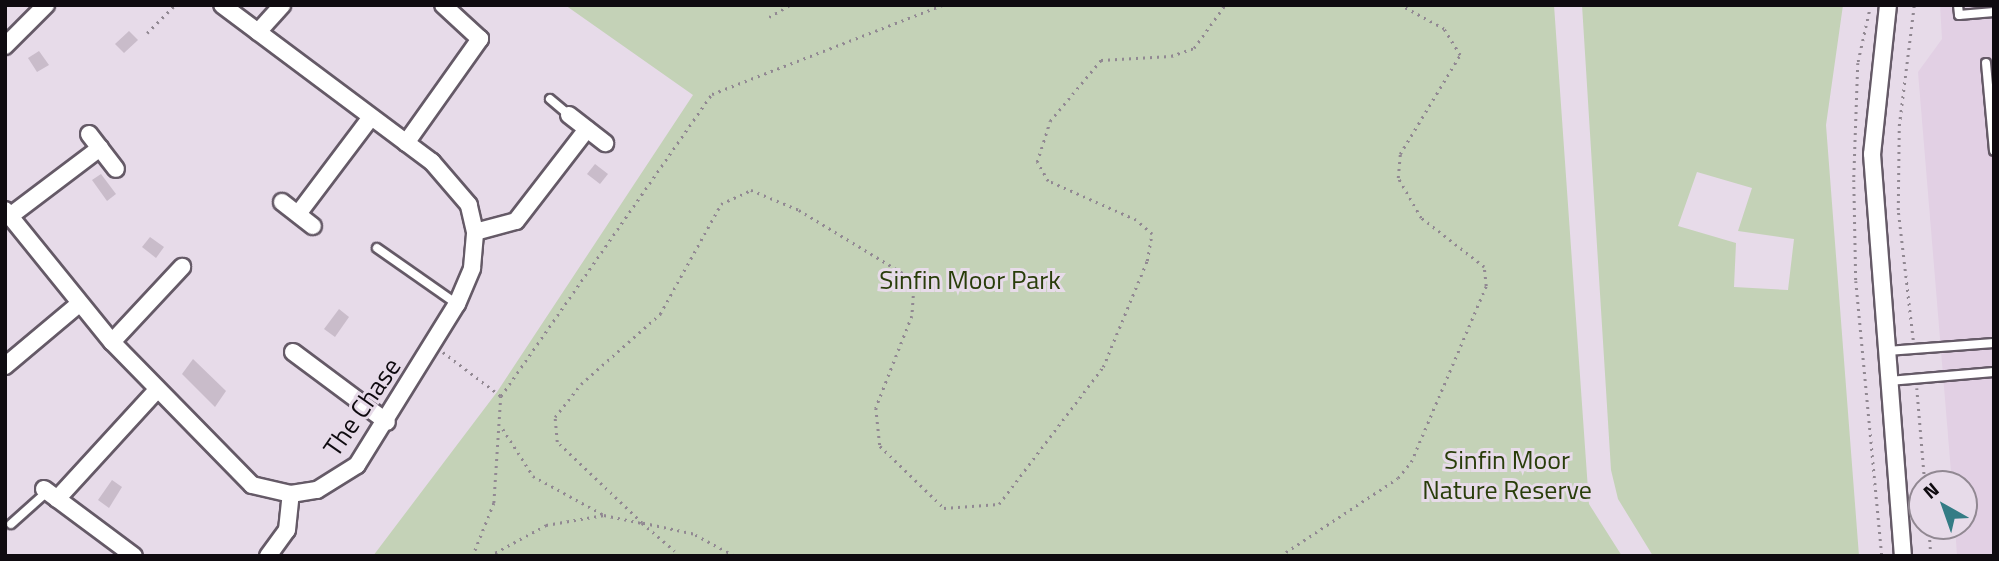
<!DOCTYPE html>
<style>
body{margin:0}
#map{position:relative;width:1999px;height:561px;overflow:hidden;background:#e7dbe9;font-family:"Titillium Web",sans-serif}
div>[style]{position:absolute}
.built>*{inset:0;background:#e2d0e4}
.green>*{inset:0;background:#c4d2b7}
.building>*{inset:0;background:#c9bcca}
.path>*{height:2.5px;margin-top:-1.25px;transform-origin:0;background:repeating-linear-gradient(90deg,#918892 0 2px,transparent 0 7px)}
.roads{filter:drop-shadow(2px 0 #655a67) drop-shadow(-2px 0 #655a67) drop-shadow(0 2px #655a67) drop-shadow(0 -2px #655a67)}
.lane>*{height:8px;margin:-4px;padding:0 4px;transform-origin:4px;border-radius:4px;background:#fff}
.street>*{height:16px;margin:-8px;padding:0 8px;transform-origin:8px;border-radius:8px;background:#fff}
span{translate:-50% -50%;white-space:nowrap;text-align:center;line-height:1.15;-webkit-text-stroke:6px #e7dbe9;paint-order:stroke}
.park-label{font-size:26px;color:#293d0a}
.street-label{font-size:26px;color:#0f0b10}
.frame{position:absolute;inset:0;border:7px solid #0f0b10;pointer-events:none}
.north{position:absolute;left:1908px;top:470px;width:70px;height:70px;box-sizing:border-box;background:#e7dbe9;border:2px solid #918892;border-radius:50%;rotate:320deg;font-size:19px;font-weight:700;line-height:28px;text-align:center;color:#0f0b10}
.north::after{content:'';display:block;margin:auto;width:24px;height:32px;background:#347c85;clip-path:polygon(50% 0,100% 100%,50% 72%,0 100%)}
</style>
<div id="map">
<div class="built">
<div style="clip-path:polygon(1940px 5px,1994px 5px,1994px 556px,1957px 556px,1955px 526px,1964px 526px,1964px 484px,1952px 484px,1918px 72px,1942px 39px)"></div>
</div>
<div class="green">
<div style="clip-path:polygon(565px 5px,1554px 5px,1589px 504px,1622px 556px,373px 556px,497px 392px,693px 95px)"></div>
<div style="clip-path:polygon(evenodd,1582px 5px,1843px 5px,1826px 125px,1859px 556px,1653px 556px,1618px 499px,1611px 470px,1582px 5px,1697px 172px,1752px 188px,1738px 231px,1794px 239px,1788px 290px,1734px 287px,1736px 243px,1678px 226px,1697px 172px)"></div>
</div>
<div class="building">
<div style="clip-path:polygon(129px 31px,138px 40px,124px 53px,115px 44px)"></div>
<div style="clip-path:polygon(39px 51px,49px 65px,37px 72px,28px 58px)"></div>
<div style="clip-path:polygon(595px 164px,608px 174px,600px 184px,587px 174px)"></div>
<div style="clip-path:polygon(101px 174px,116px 194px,107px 201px,92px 180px)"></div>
<div style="clip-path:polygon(150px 237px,164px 247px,156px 258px,142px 247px)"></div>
<div style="clip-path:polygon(339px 309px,349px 317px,335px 337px,324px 329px)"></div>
<div style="clip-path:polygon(193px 359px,226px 391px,215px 407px,182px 374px)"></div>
<div style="clip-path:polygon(112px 480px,122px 487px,109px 508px,98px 500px)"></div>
</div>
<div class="path">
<div style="left:1871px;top:5px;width:59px;rotate:102.6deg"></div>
<div style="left:1858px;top:63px;width:117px;rotate:92deg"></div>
<div style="left:1854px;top:180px;width:101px;rotate:88.9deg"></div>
<div style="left:1856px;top:281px;width:276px;rotate:84.6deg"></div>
<div style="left:769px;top:17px;width:24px;rotate:-30deg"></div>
<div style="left:147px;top:33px;width:40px;rotate:-45deg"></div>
<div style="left:1913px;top:340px;width:131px;rotate:-96.6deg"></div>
<div style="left:1898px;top:210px;width:84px;rotate:-89.3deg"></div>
<div style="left:1899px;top:126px;width:122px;rotate:-82.9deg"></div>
<div style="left:443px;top:352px;width:73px;rotate:37.2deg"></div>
<div style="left:501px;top:396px;width:107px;rotate:93.7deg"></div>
<div style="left:494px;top:503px;width:57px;rotate:111.6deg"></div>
<div style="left:1917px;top:388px;width:96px;rotate:85.2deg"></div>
<div style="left:501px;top:396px;width:368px;rotate:-55.1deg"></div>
<div style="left:712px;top:94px;width:248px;rotate:-21.1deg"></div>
<div style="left:503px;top:429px;width:56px;rotate:57.4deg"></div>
<div style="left:533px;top:476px;width:81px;rotate:28.8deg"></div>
<div style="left:1929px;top:526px;width:30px;rotate:86deg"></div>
<div style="left:489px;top:556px;width:65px;rotate:-28.5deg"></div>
<div style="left:546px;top:525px;width:59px;rotate:-9.8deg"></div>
<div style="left:604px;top:515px;width:39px;rotate:12deg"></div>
<div style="left:642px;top:523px;width:43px;rotate:40.3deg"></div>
<div style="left:734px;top:556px;width:47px;rotate:-151.8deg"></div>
<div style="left:693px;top:534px;width:52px;rotate:-167.8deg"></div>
<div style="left:642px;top:523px;width:117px;rotate:-136.4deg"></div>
<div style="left:557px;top:442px;width:25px;rotate:-95deg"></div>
<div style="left:555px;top:417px;width:42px;rotate:-51.8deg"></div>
<div style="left:581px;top:384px;width:106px;rotate:-41.5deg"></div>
<div style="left:660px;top:314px;width:126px;rotate:-61deg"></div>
<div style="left:721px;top:204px;width:33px;rotate:-25deg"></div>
<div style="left:751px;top:190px;width:52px;rotate:22.6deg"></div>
<div style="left:799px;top:210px;width:125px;rotate:31.3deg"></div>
<div style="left:906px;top:275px;width:16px;rotate:60deg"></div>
<div style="left:914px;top:289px;width:27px;rotate:94deg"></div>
<div style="left:912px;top:316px;width:99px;rotate:111.4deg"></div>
<div style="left:876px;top:408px;width:38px;rotate:84deg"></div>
<div style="left:880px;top:446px;width:89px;rotate:44.1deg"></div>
<div style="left:944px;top:508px;width:55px;rotate:-4.2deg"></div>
<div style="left:999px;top:504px;width:172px;rotate:-52.8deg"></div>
<div style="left:1103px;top:367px;width:115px;rotate:-67.5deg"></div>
<div style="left:1147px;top:261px;width:27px;rotate:-80deg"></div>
<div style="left:1152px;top:234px;width:21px;rotate:-139deg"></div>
<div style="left:1136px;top:220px;width:96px;rotate:-156.1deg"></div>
<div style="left:1048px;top:181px;width:22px;rotate:-120deg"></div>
<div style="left:1037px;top:162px;width:43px;rotate:-72.4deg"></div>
<div style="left:1050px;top:121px;width:80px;rotate:-50.1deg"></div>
<div style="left:1101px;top:60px;width:70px;rotate:-3.3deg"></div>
<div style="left:1171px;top:56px;width:24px;rotate:-19deg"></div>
<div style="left:1194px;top:48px;width:53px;rotate:-54.2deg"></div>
<div style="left:1280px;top:556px;width:141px;rotate:-33.5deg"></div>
<div style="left:1398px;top:478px;width:21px;rotate:-51deg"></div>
<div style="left:1411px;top:462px;width:191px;rotate:-66.9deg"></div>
<div style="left:1486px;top:286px;width:19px;rotate:-96deg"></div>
<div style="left:1484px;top:267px;width:80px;rotate:-142.1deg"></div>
<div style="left:1421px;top:218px;width:46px;rotate:-119.9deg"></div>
<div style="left:1398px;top:178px;width:24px;rotate:-85deg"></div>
<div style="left:1400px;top:154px;width:116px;rotate:-58.8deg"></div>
<div style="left:1460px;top:55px;width:31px;rotate:-122deg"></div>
<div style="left:1444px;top:29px;width:50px;rotate:-151.4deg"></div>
</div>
<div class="roads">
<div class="lane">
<div style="left:1958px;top:5px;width:10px;rotate:84deg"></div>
<div style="left:1959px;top:15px;width:35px;rotate:-5deg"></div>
<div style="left:1986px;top:63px;width:88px;rotate:84.8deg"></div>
<div style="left:550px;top:99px;width:25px;rotate:40deg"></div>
<div style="left:377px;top:248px;width:98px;rotate:35deg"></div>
<div style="left:1887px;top:351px;width:107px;rotate:-4.3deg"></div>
<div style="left:1889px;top:381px;width:105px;rotate:-4.9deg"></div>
<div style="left:11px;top:524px;width:50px;rotate:-41.7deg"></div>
</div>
<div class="street">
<div style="left:1888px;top:5px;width:150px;rotate:96.1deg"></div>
<div style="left:1872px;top:154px;width:403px;rotate:85.6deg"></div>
<div style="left:258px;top:32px;width:36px;rotate:-48deg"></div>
<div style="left:5px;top:46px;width:58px;rotate:-45deg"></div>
<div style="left:569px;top:115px;width:46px;rotate:37.9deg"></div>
<div style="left:89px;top:134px;width:44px;rotate:52.4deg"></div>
<div style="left:406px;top:143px;width:128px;rotate:-54.6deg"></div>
<div style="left:480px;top:39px;width:50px;rotate:-137.4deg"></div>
<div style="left:282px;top:202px;width:39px;rotate:38deg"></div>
<div style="left:5px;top:210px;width:170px;rotate:51deg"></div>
<div style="left:112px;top:342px;width:200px;rotate:45.6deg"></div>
<div style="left:252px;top:485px;width:40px;rotate:13deg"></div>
<div style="left:291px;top:494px;width:26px;rotate:-9deg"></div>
<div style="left:317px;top:490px;width:47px;rotate:-32deg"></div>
<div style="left:357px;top:465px;width:190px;rotate:-58.2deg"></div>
<div style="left:457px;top:304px;width:39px;rotate:-67deg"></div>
<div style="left:472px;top:268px;width:36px;rotate:-85deg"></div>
<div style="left:475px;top:232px;width:28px;rotate:-103deg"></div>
<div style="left:469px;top:205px;width:57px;rotate:-130.7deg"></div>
<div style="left:432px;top:162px;width:262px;rotate:-143.2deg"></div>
<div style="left:298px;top:214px;width:121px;rotate:-53deg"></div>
<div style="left:10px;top:216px;width:113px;rotate:-37.1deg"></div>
<div style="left:475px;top:232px;width:42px;rotate:-15deg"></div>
<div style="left:516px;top:221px;width:116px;rotate:-52.3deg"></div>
<div style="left:112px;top:342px;width:103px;rotate:-47deg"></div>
<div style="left:293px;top:352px;width:117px;rotate:36.7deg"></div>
<div style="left:5px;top:366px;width:97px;rotate:-40deg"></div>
<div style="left:44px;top:489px;width:112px;rotate:36.7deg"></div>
<div style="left:57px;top:499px;width:148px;rotate:-47.5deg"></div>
<div style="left:268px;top:556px;width:32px;rotate:-54deg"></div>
<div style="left:287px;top:530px;width:36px;rotate:-84deg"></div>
</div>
</div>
<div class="park-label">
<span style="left:970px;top:280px">Sinfin Moor Park</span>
<span style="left:1507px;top:475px">Sinfin Moor<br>Nature Reserve</span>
</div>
<div class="street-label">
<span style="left:362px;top:407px;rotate:-55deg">The Chase</span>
</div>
<div class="frame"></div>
<div class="north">N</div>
</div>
